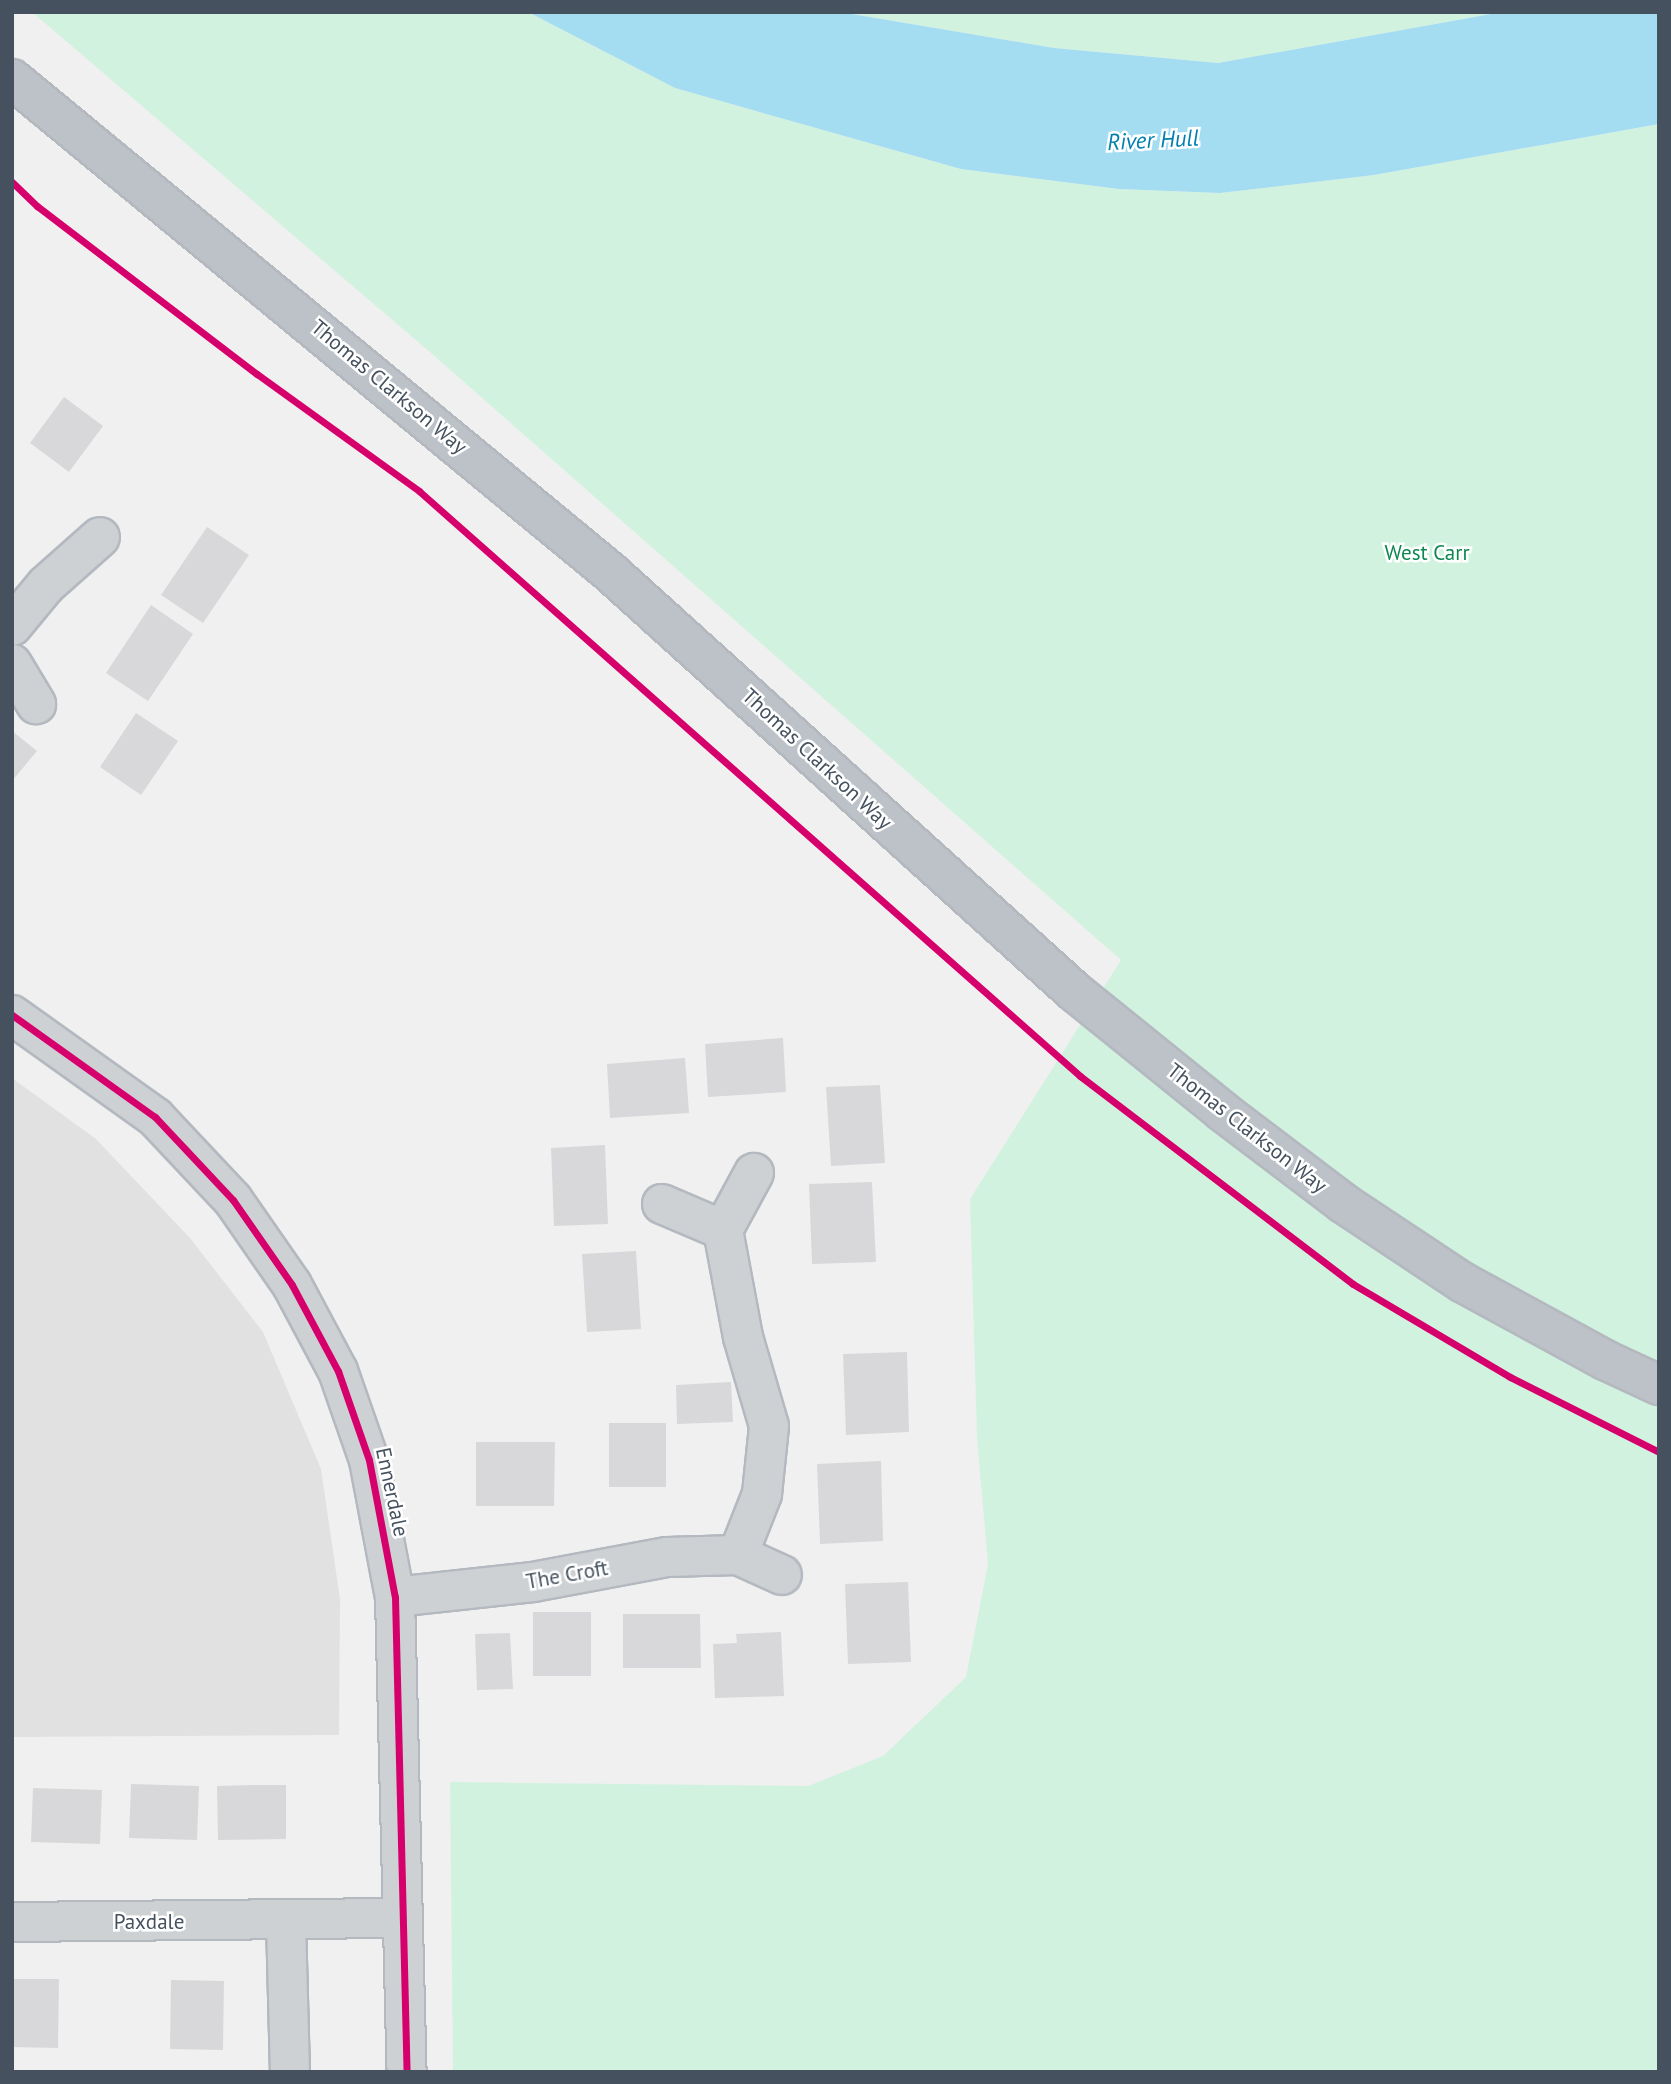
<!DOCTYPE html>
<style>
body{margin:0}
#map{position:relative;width:1671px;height:2084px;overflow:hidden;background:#f1f0f0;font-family:"PT Sans",sans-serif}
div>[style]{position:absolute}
.education>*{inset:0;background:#e2e1e2}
.green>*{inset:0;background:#d2f2e0}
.water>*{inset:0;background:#a4ddf2}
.building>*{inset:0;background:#d8d8da}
.roads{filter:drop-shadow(2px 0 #b4b9c0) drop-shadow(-2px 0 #b4b9c0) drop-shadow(0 2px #b4b9c0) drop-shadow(0 -2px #b4b9c0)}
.minor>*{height:38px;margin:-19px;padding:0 19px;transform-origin:19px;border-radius:19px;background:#ced1d4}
.highway>*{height:38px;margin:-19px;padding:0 19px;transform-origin:19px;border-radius:19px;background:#bdc2c8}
.cycleway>*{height:7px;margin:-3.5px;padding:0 3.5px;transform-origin:3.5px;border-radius:3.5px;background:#d6006c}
span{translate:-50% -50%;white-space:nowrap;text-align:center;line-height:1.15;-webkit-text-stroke:5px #fff;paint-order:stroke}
.street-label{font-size:21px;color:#45515e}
.park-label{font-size:21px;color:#0f8651}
.water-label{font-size:23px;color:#017fae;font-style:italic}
.frame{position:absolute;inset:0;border:14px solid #45515e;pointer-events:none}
</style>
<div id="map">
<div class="education">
<div style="clip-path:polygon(12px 1078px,96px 1139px,190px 1238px,263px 1332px,321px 1469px,340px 1599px,339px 1735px,12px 1737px)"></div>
</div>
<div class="green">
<div style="clip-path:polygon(32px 12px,528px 12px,675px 88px,961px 169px,1119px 189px,1220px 193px,1374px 175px,1659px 124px,1659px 2072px,453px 2072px,450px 1782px,808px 1786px,883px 1756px,966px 1677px,988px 1564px,977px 1437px,970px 1199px,1121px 960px,431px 353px)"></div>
<div style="clip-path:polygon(840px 12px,1502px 12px,1218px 63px,1054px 48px)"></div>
</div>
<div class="water">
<div style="clip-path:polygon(528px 12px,840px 12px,1054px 48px,1218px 63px,1502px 12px,1659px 12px,1659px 124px,1374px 175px,1220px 193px,1119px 189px,961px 169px,675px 88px)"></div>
</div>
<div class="building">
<div style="clip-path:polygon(64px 397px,103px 426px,69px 472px,30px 443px)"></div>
<div style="clip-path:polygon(207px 527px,249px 555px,203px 623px,161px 595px)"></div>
<div style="clip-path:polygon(151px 605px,193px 634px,148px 701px,106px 673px)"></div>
<div style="clip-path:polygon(136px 713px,178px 741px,141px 795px,100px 767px)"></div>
<div style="clip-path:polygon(12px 731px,37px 751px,12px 781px)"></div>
<div style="clip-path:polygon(783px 1038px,786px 1092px,708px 1097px,705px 1044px)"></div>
<div style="clip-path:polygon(685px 1058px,689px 1113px,610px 1118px,607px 1064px)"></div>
<div style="clip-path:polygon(880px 1085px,885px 1163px,831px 1166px,826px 1087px)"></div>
<div style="clip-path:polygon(605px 1145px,608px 1224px,554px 1226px,551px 1148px)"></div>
<div style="clip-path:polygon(872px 1182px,876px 1262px,812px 1264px,809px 1184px)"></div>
<div style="clip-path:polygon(636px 1251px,641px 1329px,587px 1332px,582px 1254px)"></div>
<div style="clip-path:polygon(907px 1352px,909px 1432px,846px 1435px,843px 1354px)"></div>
<div style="clip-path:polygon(731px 1382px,733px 1422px,677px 1424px,676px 1385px)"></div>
<div style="clip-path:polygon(609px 1423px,666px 1423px,666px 1487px,609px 1487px)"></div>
<div style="clip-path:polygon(476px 1442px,555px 1442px,554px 1506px,476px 1506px)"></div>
<div style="clip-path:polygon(881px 1461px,883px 1541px,820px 1544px,817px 1464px)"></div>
<div style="clip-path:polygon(908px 1582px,911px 1662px,848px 1664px,845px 1584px)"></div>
<div style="clip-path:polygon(533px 1612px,591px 1612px,591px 1676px,533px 1676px)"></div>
<div style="clip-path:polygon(623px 1614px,700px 1614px,701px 1668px,623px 1668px)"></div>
<div style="clip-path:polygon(781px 1632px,784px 1696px,715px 1698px,713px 1644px,737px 1643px,736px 1634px)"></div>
<div style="clip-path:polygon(510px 1633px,513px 1689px,477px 1690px,475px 1634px)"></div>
<div style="clip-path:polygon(131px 1784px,199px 1786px,197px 1840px,129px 1838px)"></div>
<div style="clip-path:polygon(252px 1785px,286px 1785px,286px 1839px,218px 1840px,217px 1786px)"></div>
<div style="clip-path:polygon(33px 1788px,102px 1790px,100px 1844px,31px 1842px)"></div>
<div style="clip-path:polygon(12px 1979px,59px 1979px,58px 2048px,12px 2047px)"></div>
<div style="clip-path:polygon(171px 1980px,224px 1981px,223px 2050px,170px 2049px)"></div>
</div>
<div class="roads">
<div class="minor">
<div style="left:12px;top:626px;width:53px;rotate:-50.3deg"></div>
<div style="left:46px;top:585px;width:72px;rotate:-41.6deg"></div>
<div style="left:12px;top:664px;width:47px;rotate:59deg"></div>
<div style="left:12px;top:1015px;width:176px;rotate:35.5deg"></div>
<div style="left:155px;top:1117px;width:114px;rotate:46.8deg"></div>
<div style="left:233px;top:1200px;width:103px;rotate:55.2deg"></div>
<div style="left:292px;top:1285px;width:98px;rotate:61.9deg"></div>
<div style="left:338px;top:1371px;width:94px;rotate:70.8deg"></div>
<div style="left:369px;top:1460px;width:139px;rotate:79.3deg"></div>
<div style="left:395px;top:1597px;width:475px;rotate:88.6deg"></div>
<div style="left:662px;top:1204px;width:66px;rotate:23.1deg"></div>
<div style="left:723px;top:1230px;width:65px;rotate:-61.5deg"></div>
<div style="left:738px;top:1555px;width:48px;rotate:24.4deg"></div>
<div style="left:395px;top:1597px;width:139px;rotate:-6.2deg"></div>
<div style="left:533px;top:1582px;width:136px;rotate:-10.6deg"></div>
<div style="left:667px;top:1557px;width:71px;rotate:-1.6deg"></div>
<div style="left:738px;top:1555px;width:66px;rotate:-68.5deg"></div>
<div style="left:762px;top:1494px;width:68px;rotate:-84.1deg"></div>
<div style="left:769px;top:1426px;width:93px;rotate:-106.3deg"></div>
<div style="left:743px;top:1337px;width:109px;rotate:-100.6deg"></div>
<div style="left:286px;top:1921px;width:151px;rotate:88.5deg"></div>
<div style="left:12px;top:1922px;width:390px;rotate:-0.6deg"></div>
</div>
<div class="highway">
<div style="left:12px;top:79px;width:775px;rotate:39.5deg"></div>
<div style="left:610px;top:572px;width:628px;rotate:42.1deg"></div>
<div style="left:1076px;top:993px;width:188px;rotate:38.9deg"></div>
<div style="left:1222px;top:1111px;width:152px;rotate:37.2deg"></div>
<div style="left:1343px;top:1203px;width:143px;rotate:33.6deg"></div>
<div style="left:1462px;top:1282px;width:163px;rotate:28.6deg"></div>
<div style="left:1605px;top:1360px;width:60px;rotate:24.8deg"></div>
</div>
</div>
<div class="cycleway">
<div style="left:12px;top:182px;width:35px;rotate:44deg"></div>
<div style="left:37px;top:206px;width:277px;rotate:37.4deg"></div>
<div style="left:257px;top:374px;width:200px;rotate:35.8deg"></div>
<div style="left:419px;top:491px;width:883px;rotate:41.51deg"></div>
<div style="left:1080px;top:1076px;width:343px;rotate:37.3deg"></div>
<div style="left:1353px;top:1284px;width:182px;rotate:30.6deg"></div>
<div style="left:1510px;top:1377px;width:167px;rotate:26.7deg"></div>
<div style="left:12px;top:1015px;width:176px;rotate:35.5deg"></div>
<div style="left:155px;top:1117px;width:114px;rotate:46.8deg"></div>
<div style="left:233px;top:1200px;width:103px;rotate:55.2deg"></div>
<div style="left:292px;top:1285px;width:98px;rotate:61.9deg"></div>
<div style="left:338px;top:1371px;width:94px;rotate:70.8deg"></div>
<div style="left:369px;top:1460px;width:139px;rotate:79.3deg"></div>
<div style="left:395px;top:1597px;width:475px;rotate:88.6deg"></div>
</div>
<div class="street-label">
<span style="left:389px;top:387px;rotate:40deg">Thomas Clarkson Way</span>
<span style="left:817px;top:759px;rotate:43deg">Thomas Clarkson Way</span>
<span style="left:1247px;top:1128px;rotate:38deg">Thomas Clarkson Way</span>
<span style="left:392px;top:1492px;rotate:78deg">Ennerdale</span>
<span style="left:567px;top:1575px;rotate:-10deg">The Croft</span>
<span style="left:149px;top:1922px">Paxdale</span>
</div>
<div class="park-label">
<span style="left:1427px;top:553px">West Carr</span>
</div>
<div class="water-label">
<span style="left:1153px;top:140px;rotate:-3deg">River Hull</span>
</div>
<div class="frame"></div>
</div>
